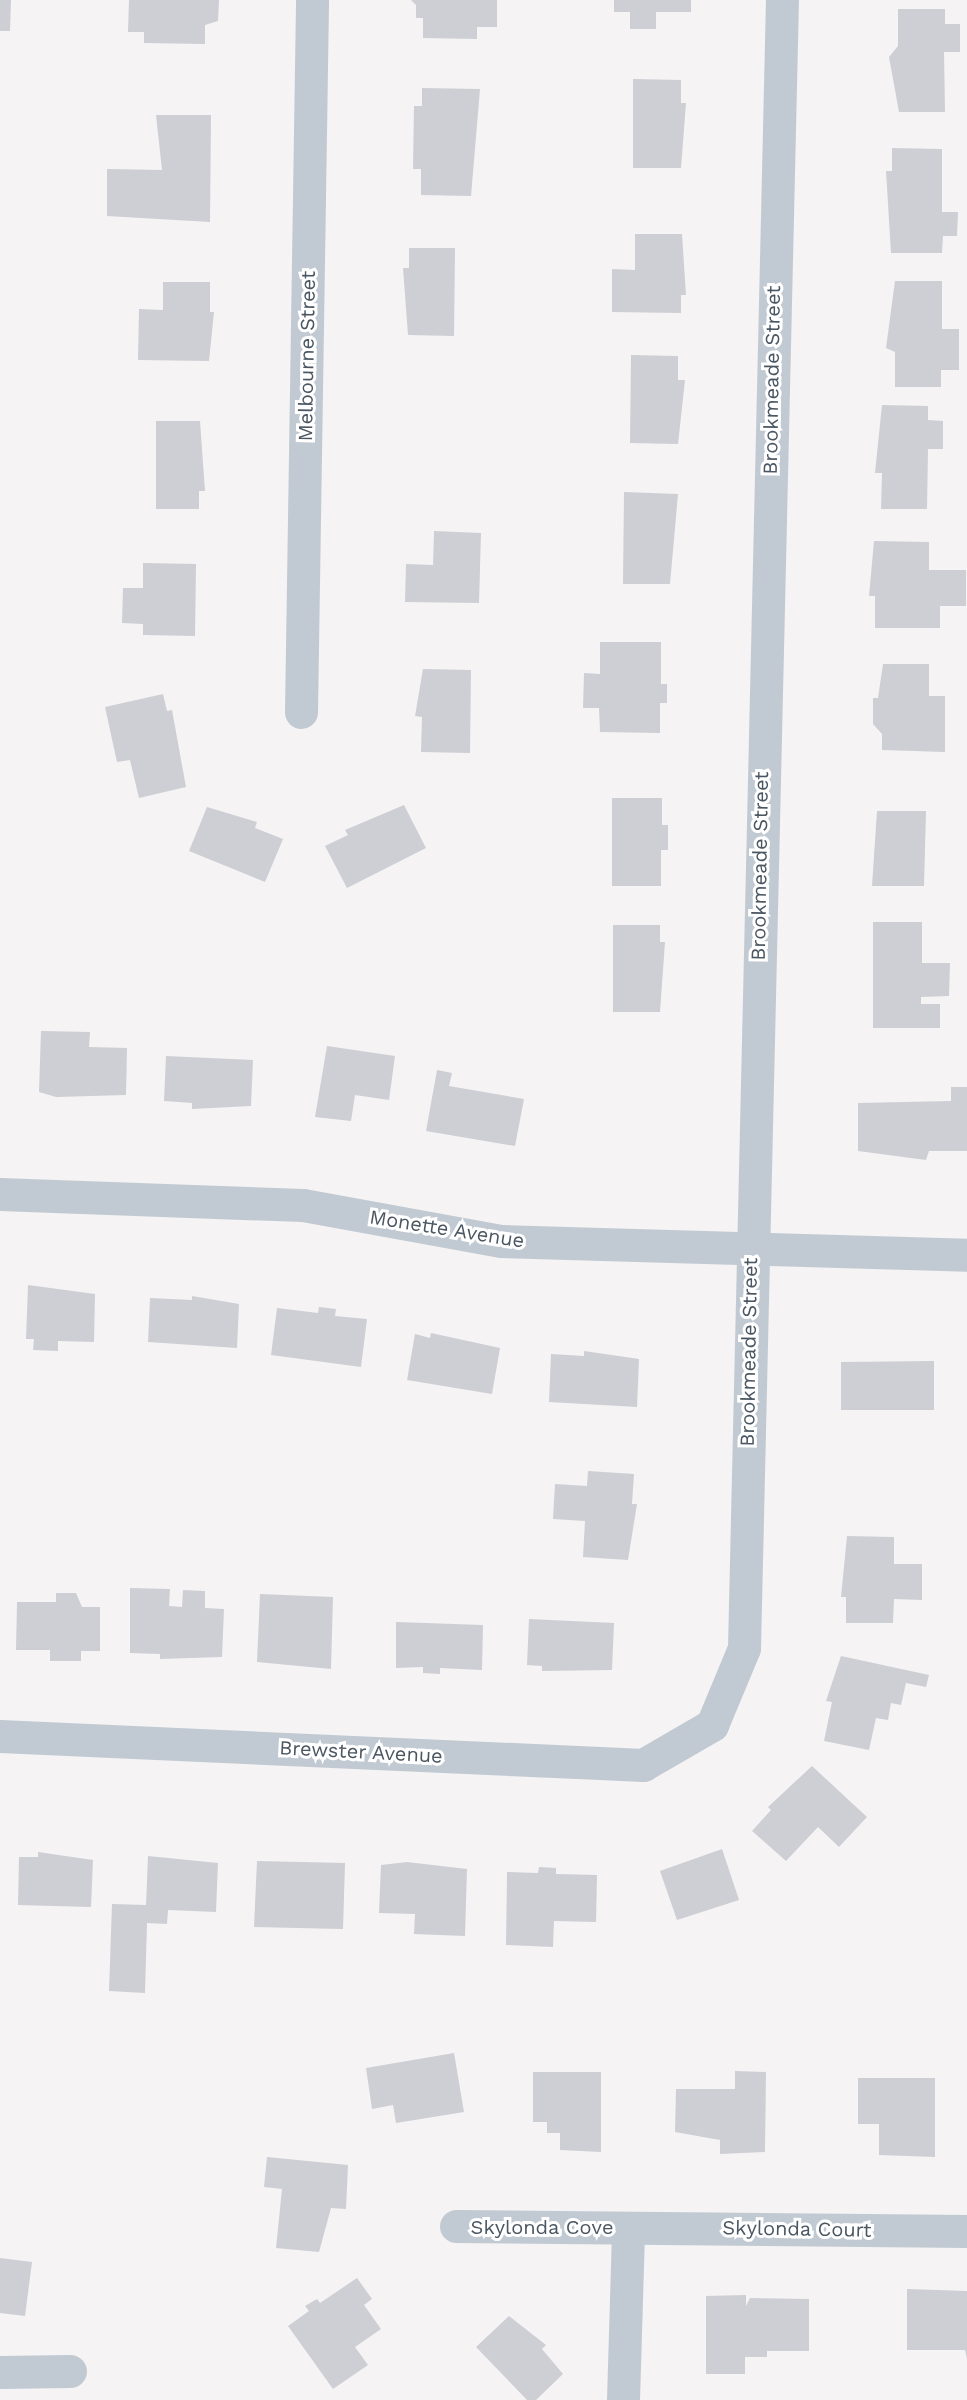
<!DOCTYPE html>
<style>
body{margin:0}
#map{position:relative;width:967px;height:2400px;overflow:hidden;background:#f5f3f3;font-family:"Work Sans",sans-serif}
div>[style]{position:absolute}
.building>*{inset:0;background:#cdcfd5}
.street>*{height:33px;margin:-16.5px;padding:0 16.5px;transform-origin:16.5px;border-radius:16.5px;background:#c1cad2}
span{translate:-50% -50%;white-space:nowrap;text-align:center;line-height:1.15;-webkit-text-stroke:6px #fff;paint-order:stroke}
.street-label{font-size:20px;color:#4a5661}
</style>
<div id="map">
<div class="building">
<div style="clip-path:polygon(0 0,11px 0,10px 31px,0 31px)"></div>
<div style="clip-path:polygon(129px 0,219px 0,218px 21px,205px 25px,205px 44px,144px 43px,144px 32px,128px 32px)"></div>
<div style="clip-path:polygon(411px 0,497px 0,497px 27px,477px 27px,477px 39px,423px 38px,423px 18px,416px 18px,416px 5px)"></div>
<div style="clip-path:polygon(614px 0,691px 0,691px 12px,656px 12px,656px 29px,630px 29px,630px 12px,614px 12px)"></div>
<div style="clip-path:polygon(898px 9px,945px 9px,945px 24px,960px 24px,960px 52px,944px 52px,945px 112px,899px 112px,889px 57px,898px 46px)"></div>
<div style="clip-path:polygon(633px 79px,681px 80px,681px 103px,686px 103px,681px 168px,633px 168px)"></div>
<div style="clip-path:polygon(422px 88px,480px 89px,471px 196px,421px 195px,421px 169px,413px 169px,414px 106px,422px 106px)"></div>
<div style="clip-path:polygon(156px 115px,211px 115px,210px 222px,107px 216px,107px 169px,162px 170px)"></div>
<div style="clip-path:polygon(892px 148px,942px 149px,942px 212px,958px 212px,957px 236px,943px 236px,942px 253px,891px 253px,886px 171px,892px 171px)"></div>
<div style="clip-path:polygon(635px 234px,682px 234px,686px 295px,681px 295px,681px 313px,612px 312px,612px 269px,635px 270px)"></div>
<div style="clip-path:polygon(409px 248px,455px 248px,454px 336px,408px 335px,403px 268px,409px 268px)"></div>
<div style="clip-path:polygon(895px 281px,942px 281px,942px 329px,959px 329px,959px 370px,941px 370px,941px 387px,895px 387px,895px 352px,886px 348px)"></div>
<div style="clip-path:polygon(163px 282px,210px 282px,210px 312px,214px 312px,209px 361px,138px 360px,139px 309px,163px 310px)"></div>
<div style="clip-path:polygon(631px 355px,678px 356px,678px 380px,685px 380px,678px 444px,630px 443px)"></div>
<div style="clip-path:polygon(882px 405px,928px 406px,928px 420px,943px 421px,943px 449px,928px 449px,927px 509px,881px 509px,882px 473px,875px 473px)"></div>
<div style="clip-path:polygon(156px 421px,200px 421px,205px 491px,199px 491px,199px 509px,156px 509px)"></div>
<div style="clip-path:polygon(624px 492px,678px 494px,670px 584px,623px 584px)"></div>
<div style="clip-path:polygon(434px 531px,481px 533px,479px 603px,405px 602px,406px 564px,433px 565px)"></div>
<div style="clip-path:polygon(874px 541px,929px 542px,929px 570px,966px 570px,966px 606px,940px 606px,940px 628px,875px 628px,875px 596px,869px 596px)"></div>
<div style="clip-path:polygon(143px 563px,196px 564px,195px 636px,143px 635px,143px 624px,122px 623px,123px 588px,143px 588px)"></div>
<div style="clip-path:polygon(600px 642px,661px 642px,661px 684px,667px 684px,667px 703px,660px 703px,660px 733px,600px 732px,599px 708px,583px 708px,584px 673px,600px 674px)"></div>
<div style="clip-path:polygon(883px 664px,929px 664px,929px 696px,945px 696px,945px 752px,882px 750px,882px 734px,873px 724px,873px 698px,878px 698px)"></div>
<div style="clip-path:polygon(423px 669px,471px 670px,470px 753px,421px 752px,422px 717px,415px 716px)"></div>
<div style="clip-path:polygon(163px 694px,167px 711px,172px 710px,186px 787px,139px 798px,130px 760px,117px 762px,105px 707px)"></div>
<div style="clip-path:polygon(612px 798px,662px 798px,662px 825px,668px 825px,668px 850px,661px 850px,661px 886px,612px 886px)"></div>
<div style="clip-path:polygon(404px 805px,426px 848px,347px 888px,325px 846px,348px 835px,345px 830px)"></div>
<div style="clip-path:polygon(207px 807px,257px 822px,255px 828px,283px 839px,265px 882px,189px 851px)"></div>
<div style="clip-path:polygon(877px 811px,926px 811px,924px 886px,872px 886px)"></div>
<div style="clip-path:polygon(873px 922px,922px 922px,922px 963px,950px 963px,949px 996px,921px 997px,921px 1004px,940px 1004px,940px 1028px,873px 1028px)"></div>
<div style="clip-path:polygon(613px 925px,660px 925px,660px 942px,665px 942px,660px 1012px,613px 1012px)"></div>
<div style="clip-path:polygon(41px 1031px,90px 1032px,89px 1047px,127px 1048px,126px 1095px,56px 1097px,39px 1092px)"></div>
<div style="clip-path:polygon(327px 1046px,395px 1056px,389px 1100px,355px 1095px,351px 1121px,315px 1117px)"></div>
<div style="clip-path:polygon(166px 1056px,253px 1060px,251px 1106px,192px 1109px,192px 1103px,164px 1101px)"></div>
<div style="clip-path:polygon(437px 1070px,452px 1073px,449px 1086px,524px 1099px,515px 1146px,426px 1131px)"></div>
<div style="clip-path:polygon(951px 1087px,967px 1087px,967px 1151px,929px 1151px,926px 1160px,858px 1151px,858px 1103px,951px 1101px)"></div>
<div style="clip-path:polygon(28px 1285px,95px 1294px,94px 1342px,58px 1341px,58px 1351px,33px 1350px,34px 1339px,26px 1339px)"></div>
<div style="clip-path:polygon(192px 1296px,239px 1304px,237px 1348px,148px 1342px,150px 1298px,192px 1300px)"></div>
<div style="clip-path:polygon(319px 1307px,336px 1309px,335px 1316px,367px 1319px,361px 1367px,271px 1355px,277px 1308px,318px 1313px)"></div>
<div style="clip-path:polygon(431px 1333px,500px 1348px,492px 1394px,407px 1380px,415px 1334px,430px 1338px)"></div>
<div style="clip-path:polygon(584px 1351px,639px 1359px,637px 1407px,549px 1402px,551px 1354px,584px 1356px)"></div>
<div style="clip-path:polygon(934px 1361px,934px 1410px,841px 1410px,841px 1362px)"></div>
<div style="clip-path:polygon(588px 1471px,634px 1474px,632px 1504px,637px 1504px,628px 1560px,583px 1557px,585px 1521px,553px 1519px,555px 1484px,587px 1486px)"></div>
<div style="clip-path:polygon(847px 1536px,894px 1537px,894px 1564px,922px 1564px,922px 1600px,894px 1599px,893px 1623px,846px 1623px,846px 1597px,841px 1597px)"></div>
<div style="clip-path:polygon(130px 1588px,170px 1589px,169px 1606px,182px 1607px,183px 1590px,205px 1591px,205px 1608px,224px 1609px,222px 1657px,160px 1659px,160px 1654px,130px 1653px)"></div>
<div style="clip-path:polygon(56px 1593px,76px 1593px,82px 1607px,100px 1607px,100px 1651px,81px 1651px,81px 1661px,50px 1661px,50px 1650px,16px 1650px,17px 1602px,56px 1602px)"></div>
<div style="clip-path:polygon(260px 1594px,333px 1597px,331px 1669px,257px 1662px)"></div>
<div style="clip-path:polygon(529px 1619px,614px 1623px,612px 1670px,542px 1671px,542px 1666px,527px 1665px)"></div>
<div style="clip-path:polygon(396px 1622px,483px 1625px,482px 1670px,440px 1668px,440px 1674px,423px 1673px,423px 1667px,396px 1668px)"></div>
<div style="clip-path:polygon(841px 1656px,929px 1675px,926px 1687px,906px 1683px,901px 1705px,891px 1703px,888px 1720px,876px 1718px,869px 1750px,824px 1741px,832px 1702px,826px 1701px)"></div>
<div style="clip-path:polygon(812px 1766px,867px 1817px,839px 1847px,818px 1827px,786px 1861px,752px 1831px,771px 1810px,768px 1807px)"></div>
<div style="clip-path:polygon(722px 1849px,739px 1900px,677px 1920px,660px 1871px)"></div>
<div style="clip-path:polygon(38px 1852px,93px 1860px,91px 1907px,18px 1905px,19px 1857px,38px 1857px)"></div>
<div style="clip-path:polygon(148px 1856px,218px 1863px,216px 1912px,168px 1910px,167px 1924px,147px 1923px,145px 1993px,109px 1991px,112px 1904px,146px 1905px)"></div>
<div style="clip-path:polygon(257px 1861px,345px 1863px,343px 1929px,254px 1927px)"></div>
<div style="clip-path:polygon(407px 1862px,467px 1869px,465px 1936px,414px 1934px,415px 1914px,379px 1913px,381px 1865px)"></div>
<div style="clip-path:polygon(539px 1867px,556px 1868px,556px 1874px,597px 1875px,596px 1922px,554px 1921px,553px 1947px,506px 1945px,507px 1872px,538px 1873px)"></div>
<div style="clip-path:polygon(454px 2053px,464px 2112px,396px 2123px,393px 2105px,372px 2109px,366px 2068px)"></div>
<div style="clip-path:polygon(735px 2071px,766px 2072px,765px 2152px,720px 2154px,720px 2140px,675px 2132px,676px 2089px,735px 2089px)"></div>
<div style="clip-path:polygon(533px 2072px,601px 2072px,601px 2152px,560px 2150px,560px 2133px,547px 2133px,547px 2122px,533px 2122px)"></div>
<div style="clip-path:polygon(858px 2078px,935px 2078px,935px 2157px,879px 2155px,879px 2124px,858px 2124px)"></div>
<div style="clip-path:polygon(267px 2157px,348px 2165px,346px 2209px,331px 2208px,319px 2252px,276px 2248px,282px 2189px,264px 2187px)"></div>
<div style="clip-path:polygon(0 2258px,32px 2262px,25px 2316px,0 2313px)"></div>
<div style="clip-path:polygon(357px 2278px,372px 2299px,364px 2305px,381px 2329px,355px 2347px,368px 2365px,333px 2389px,288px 2326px,309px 2311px,305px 2306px,317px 2299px,320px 2303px)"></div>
<div style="clip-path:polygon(907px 2289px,967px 2291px,967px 2359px,965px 2350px,907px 2350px)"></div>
<div style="clip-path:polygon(746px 2295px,746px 2306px,750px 2298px,809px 2299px,809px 2351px,767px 2351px,767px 2357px,745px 2357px,745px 2374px,706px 2374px,706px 2296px)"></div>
<div style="clip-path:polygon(509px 2316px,546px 2345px,542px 2349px,563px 2374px,536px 2400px,527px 2400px,476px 2347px)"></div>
</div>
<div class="street">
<div style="left:301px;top:712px;width:712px;rotate:-89.11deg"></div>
<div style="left:0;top:1194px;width:303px;rotate:2.1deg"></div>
<div style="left:303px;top:1205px;width:201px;rotate:10.3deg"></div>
<div style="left:501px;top:1241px;width:466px;rotate:1.7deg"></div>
<div style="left:0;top:1736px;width:644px;rotate:2.58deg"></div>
<div style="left:643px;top:1765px;width:80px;rotate:-30.1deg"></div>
<div style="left:712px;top:1725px;width:83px;rotate:-67.4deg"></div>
<div style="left:744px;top:1648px;width:1648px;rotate:-88.68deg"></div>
<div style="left:456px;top:2226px;width:511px;rotate:0.56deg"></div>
<div style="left:0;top:2372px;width:70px;rotate:-0.8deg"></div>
<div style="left:623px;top:2400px;width:172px;rotate:-88.3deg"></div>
</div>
<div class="street-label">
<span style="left:307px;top:356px;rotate:-89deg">Melbourne Street</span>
<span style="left:772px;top:380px;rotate:-89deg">Brookmeade Street</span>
<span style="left:760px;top:866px;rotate:-89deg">Brookmeade Street</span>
<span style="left:447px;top:1229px;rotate:9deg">Monette Avenue</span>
<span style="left:749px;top:1352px;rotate:-89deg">Brookmeade Street</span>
<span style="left:361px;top:1752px;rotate:3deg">Brewster Avenue</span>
<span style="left:542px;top:2227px">Skylonda Cove</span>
<span style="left:797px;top:2229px;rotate:1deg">Skylonda Court</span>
</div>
</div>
